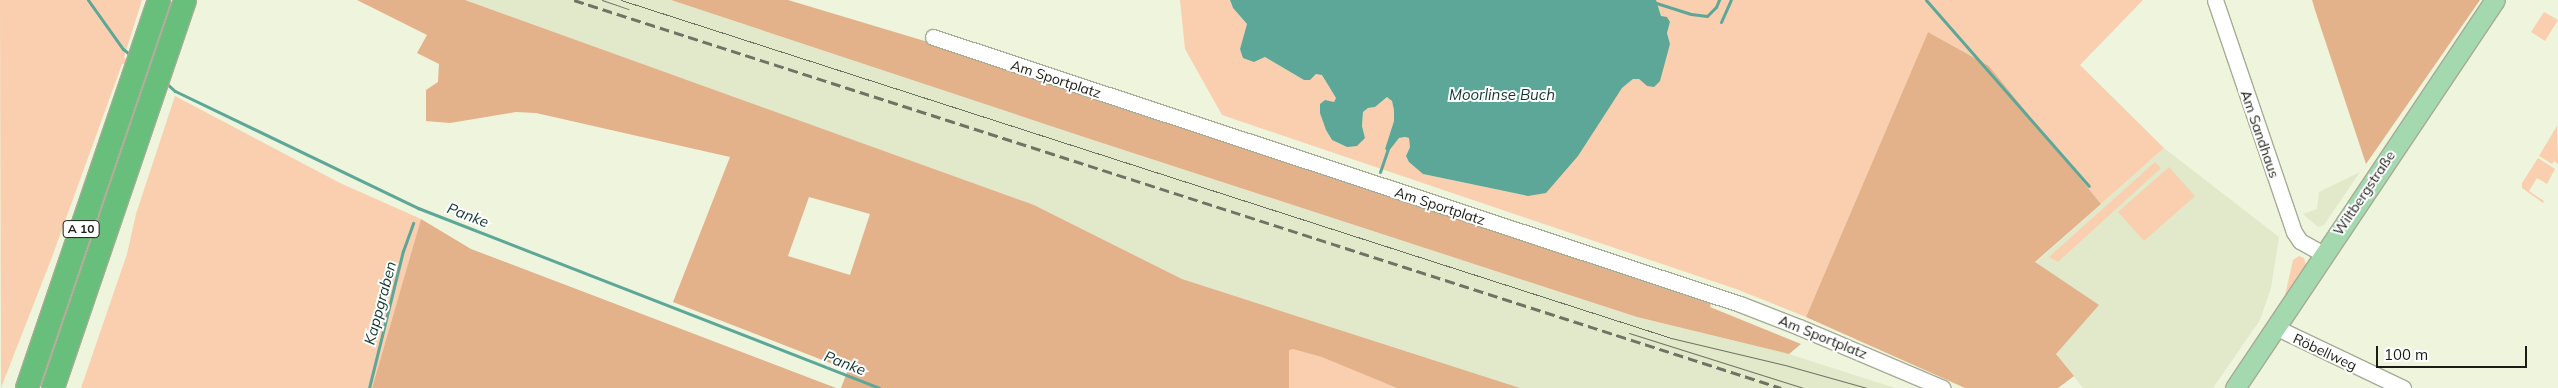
<!DOCTYPE html>
<meta charset="utf-8">
<style>
body{margin:0}
#map{position:relative;width:2558px;height:388px;overflow:hidden;background:#eef5dc;font-family:Mulish,sans-serif}
div>[style]{position:absolute}
.built>*{inset:0;background:#e1e9ca}
.green>*{inset:0;background:#f9cfaf}
.forest>*{inset:0;background:#e3b18a}
.water>*{inset:0;background:#5da799}
.stream>*{height:3px;margin:-1.5px;padding:0 1.5px;transform-origin:1.5px;border-radius:1.5px;background:#5da799}
.roads{filter:drop-shadow(1px 0 #a6ac95) drop-shadow(-1px 0 #a6ac95) drop-shadow(0 1px #a6ac95) drop-shadow(0 -1px #a6ac95)}
.minor>*{height:15px;margin:-7.5px;padding:0 7.5px;transform-origin:7.5px;border-radius:7.5px;background:#fff}
.major>*{height:19px;margin:-9.5px;padding:0 9.5px;transform-origin:9.5px;border-radius:9.5px;background:#a4d9b0}
.highway>*{height:22px;margin:-11px;padding:0 11px;transform-origin:11px;border-radius:11px;background:#68bf7b}
.tram>*{height:1px;margin:-0.5px;padding:0 0.5px;transform-origin:0.5px;border-radius:0.5px;background:#6f7364}
.rail>*{height:3px;margin-top:-1.5px;transform-origin:0;background:repeating-linear-gradient(90deg,#6f7364 0 10px,transparent 0 15px)}
span{translate:-50% -50%;white-space:nowrap;text-align:center;line-height:1.15;-webkit-text-stroke:4px #fefefe;paint-order:stroke}
.shield-label span{padding:1px 4px;background:#fefefe;border:1px solid;border-radius:4px;-webkit-text-stroke-width:0}
.shield-label{font-size:12px;color:#1b1d14;font-weight:700}
.street-label{font-size:14px;color:#1b1d14}
.water-label{font-size:15px;color:#11362f;font-style:italic}
.scale{position:absolute;left:2376px;top:346px;width:151px;height:22px;box-sizing:border-box;border:2px solid #1b1d14;border-top:0;padding-left:6px;font-size:15px;line-height:18px;white-space:nowrap;color:#1b1d14;-webkit-text-stroke:4px #fefefe;paint-order:stroke}
</style>
<div id="map">
<div class="built">
<div style="clip-path:polygon(465px 0,671px 0,1093px 140px,1637px 317px,1789px 354px,1895px 388px,1520px 388px,1182px 279px,1034px 205px)"></div>
<div style="clip-path:polygon(2164px 148px,2279px 237px,2271px 288px,2260px 320px,2213px 388px,2083px 388px,2056px 354px,2035px 263px)"></div>
<div style="clip-path:polygon(2360px 172px,2324px 225px,2318px 227px,2303px 214px,2317px 209px,2319px 192px)"></div>
</div>
<div class="green">
<div style="clip-path:polygon(0 0,142px 0,124px 57px,131px 64px,122px 64px,52px 257px,1px 388px)"></div>
<div style="clip-path:polygon(1180px 0,1230px 0,1233px 8px,1247px 24px,1240px 49px,1254px 62px,1265px 57px,1304px 80px,1310px 80px,1316px 74px,1322px 74px,1336px 98px,1326px 130px,1332px 140px,1347px 147px,1365px 138px,1362px 126px,1363px 112px,1368px 108px,1375px 107px,1387px 97px,1392px 100px,1394px 110px,1394px 121px,1385px 149px,1387px 152px,1399px 138px,1405px 137px,1409px 138px,1410px 147px,1406px 156px,1423px 174px,1528px 196px,1622px 88px,1633px 79px,1639px 79px,1647px 86px,1670px 44px,1667px 33px,1670px 22px,1661px 16px,1656px 0,2143px 0,2080px 65px,2164px 148px,2101px 204px,1989px 66px,1928px 32px,1806px 317px,1736px 289px,1222px 115px,1185px 49px)"></div>
<div style="clip-path:polygon(2544px 12px,2558px 20px,2545px 41px,2531px 32px)"></div>
<div style="clip-path:polygon(175px 96px,340px 183px,421px 219px,372px 388px,81px 388px,127px 254px,136px 214px)"></div>
<div style="clip-path:polygon(2557px 126px,2558px 164px,2554px 161px,2552px 164px,2539px 156px)"></div>
<div style="clip-path:polygon(2538px 158px,2555px 169px,2547px 184px,2537px 178px,2529px 191px,2544px 201px,2543px 203px,2522px 188px,2522px 183px)"></div>
<div style="clip-path:polygon(2155px 162px,2161px 168px,2058px 262px,2049px 257px)"></div>
<div style="clip-path:polygon(2169px 167px,2195px 196px,2144px 241px,2118px 212px)"></div>
<div style="clip-path:polygon(2299px 256px,2304px 258px,2306px 265px,2284px 300px,2293px 260px)"></div>
<div style="clip-path:polygon(1289px 347px,1431px 388px,1283px 388px)"></div>
</div>
<div class="forest">
<div style="clip-path:polygon(evenodd,357px 0,465px 0,1034px 205px,1182px 279px,1520px 388px,1397px 388px,1322px 357px,1293px 349px,1289px 350px,1289px 388px,841px 388px,848px 370px,673px 302px,730px 157px,536px 113px,516px 112px,450px 123px,426px 121px,426px 90px,438px 82px,439px 64px,417px 53px,427px 35px,357px 0,809px 197px,870px 214px,850px 275px,788px 256px,809px 197px)"></div>
<div style="clip-path:polygon(671px 0,788px 0,948px 48px,1712px 300px,1710px 307px,1801px 344px,1789px 354px,1637px 317px,1093px 140px)"></div>
<div style="clip-path:polygon(2312px 0,2480px 0,2366px 164px,2316px 13px)"></div>
<div style="clip-path:polygon(1928px 32px,1989px 66px,2101px 204px,2035px 262px,2099px 305px,2056px 354px,2074px 376px,2058px 388px,1965px 388px,1806px 317px)"></div>
<div style="clip-path:polygon(421px 219px,471px 249px,836px 388px,372px 388px)"></div>
</div>
<div class="water">
<div style="clip-path:polygon(1230px 0,1656px 0,1661px 16px,1667px 17px,1670px 22px,1667px 33px,1670px 44px,1660px 81px,1654px 87px,1647px 86px,1639px 79px,1633px 79px,1622px 88px,1578px 156px,1546px 193px,1528px 196px,1423px 174px,1409px 162px,1406px 156px,1410px 147px,1409px 138px,1405px 137px,1399px 138px,1388px 152px,1385px 149px,1394px 121px,1394px 110px,1392px 101px,1387px 97px,1375px 107px,1368px 108px,1363px 112px,1362px 126px,1365px 138px,1357px 146px,1347px 147px,1332px 140px,1326px 130px,1320px 113px,1320px 104px,1325px 100px,1334px 102px,1336px 98px,1322px 75px,1316px 74px,1310px 80px,1304px 80px,1265px 57px,1254px 62px,1243px 58px,1240px 49px,1247px 24px,1233px 8px)"></div>
</div>
<div class="stream">
<div style="left:88px;top:0;width:60px;rotate:54.5deg"></div>
<div style="left:123px;top:49px;width:11px;rotate:38deg"></div>
<div style="left:1647px;top:0;width:46px;rotate:17.7deg"></div>
<div style="left:1691px;top:14px;width:16px;rotate:7deg"></div>
<div style="left:1707px;top:16px;width:13px;rotate:-45deg"></div>
<div style="left:1716px;top:7px;width:8px;rotate:-67deg"></div>
<div style="left:1926px;top:0;width:247px;rotate:48.8deg"></div>
<div style="left:1721px;top:22px;width:24px;rotate:-66deg"></div>
<div style="left:166px;top:83px;width:12px;rotate:42deg"></div>
<div style="left:175px;top:91px;width:270px;rotate:25.7deg"></div>
<div style="left:418px;top:208px;width:495px;rotate:21.3deg"></div>
<div style="left:1380px;top:172px;width:24px;rotate:-71deg"></div>
<div style="left:369px;top:388px;width:141px;rotate:-76.1deg"></div>
<div style="left:403px;top:251px;width:30px;rotate:-70deg"></div>
</div>
<div class="roads">
<div class="minor">
<div style="left:2215px;top:0;width:245px;rotate:71.2deg"></div>
<div style="left:2294px;top:232px;width:11px;rotate:56deg"></div>
<div style="left:2300px;top:241px;width:26px;rotate:29deg"></div>
<div style="left:933px;top:37px;width:850px;rotate:18.31deg"></div>
<div style="left:1740px;top:304px;width:63px;rotate:21.3deg"></div>
<div style="left:1799px;top:327px;width:156px;rotate:23deg"></div>
<div style="left:2275px;top:327px;width:142px;rotate:25.5deg"></div>
</div>
<div class="major">
<div style="left:2235px;top:388px;width:467px;rotate:-56.2deg"></div>
</div>
<div class="highway">
<div style="left:27px;top:388px;width:410px;rotate:-71.2deg"></div>
<div style="left:53px;top:388px;width:410px;rotate:-71.2deg"></div>
</div>
</div>
<div class="tram">
<div style="left:602px;top:0;width:28px;rotate:19deg"></div>
<div style="left:621px;top:0;width:1103px;rotate:17.84deg"></div>
<div style="left:1671px;top:338px;width:117px;rotate:13.3deg"></div>
<div style="left:1785px;top:365px;width:85px;rotate:15.7deg"></div>
<div style="left:1629px;top:333px;width:182px;rotate:17.5deg"></div>
</div>
<div class="rail">
<div style="left:574px;top:0;width:1268px;rotate:17.82deg"></div>
</div>
<div class="shield-label">
<span style="left:81px;top:229px">A 10</span>
</div>
<div class="street-label">
<span style="left:1056px;top:79px;rotate:18deg">Am Sportplatz</span>
<span style="left:2260px;top:134px;rotate:71deg">Am Sandhaus</span>
<span style="left:2364px;top:193px;rotate:-56deg">Wiltbergstraße</span>
<span style="left:1440px;top:206px;rotate:18deg">Am Sportplatz</span>
<span style="left:1823px;top:337px;rotate:22deg">Am Sportplatz</span>
<span style="left:2325px;top:352px;rotate:25deg">Röbellweg</span>
</div>
<div class="water-label">
<span style="left:1502px;top:95px">Moorlinse Buch</span>
<span style="left:468px;top:215px;rotate:21deg">Panke</span>
<span style="left:380px;top:303px;rotate:-75deg">Kappgraben</span>
<span style="left:845px;top:363px;rotate:21deg">Panke</span>
</div>
<div class="scale">100 m</div>
</div>
